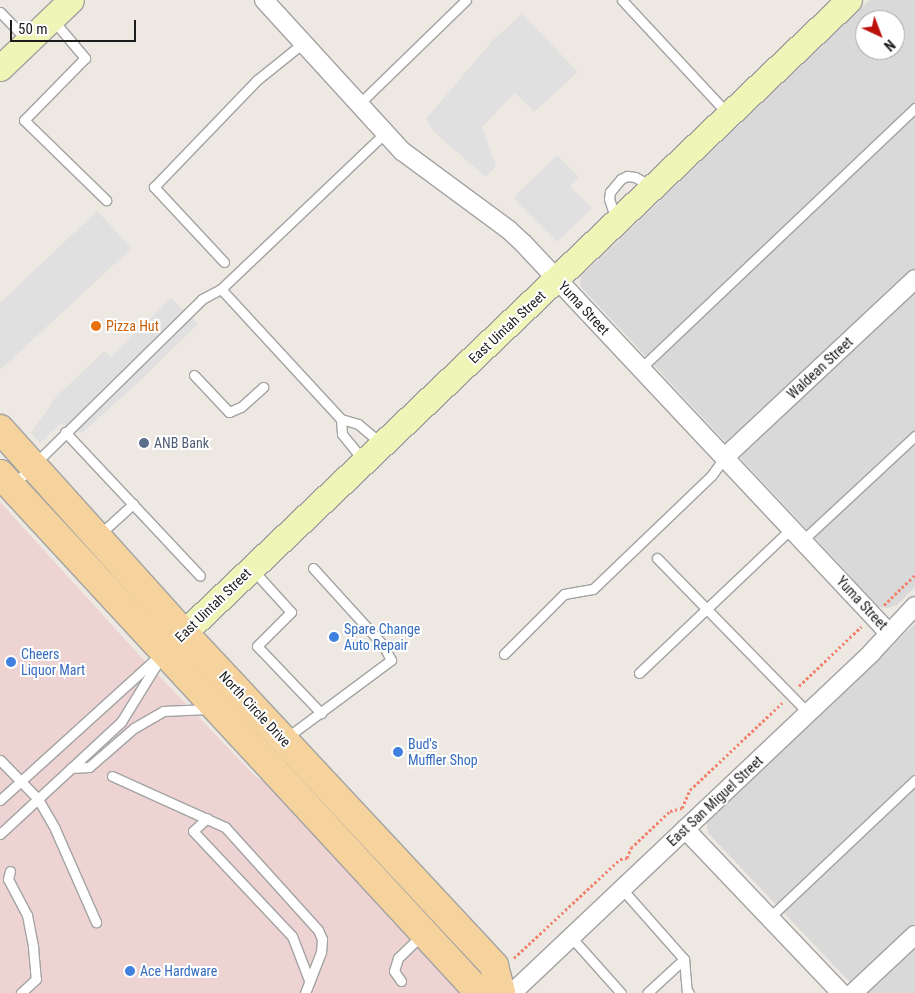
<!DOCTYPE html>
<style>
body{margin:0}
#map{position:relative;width:915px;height:993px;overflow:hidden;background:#ede9e2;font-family:"Roboto Condensed",sans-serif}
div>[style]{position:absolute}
.residential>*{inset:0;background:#dad9d9}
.commercial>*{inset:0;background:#edd3d1}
.parking>*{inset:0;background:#e0e0e0}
.path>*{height:3px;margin-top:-1.5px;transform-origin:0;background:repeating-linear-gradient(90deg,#f2816e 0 2.5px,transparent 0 5px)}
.roads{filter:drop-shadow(1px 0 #a3a3a3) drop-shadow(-1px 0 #a3a3a3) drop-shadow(0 1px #a3a3a3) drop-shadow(0 -1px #a3a3a3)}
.lane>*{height:9px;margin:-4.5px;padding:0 4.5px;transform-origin:4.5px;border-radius:4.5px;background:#fff}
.street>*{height:18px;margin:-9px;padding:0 9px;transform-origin:9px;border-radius:9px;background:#fff}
.secondary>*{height:25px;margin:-12.5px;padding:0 12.5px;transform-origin:12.5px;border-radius:12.5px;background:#eff5b7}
.primary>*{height:28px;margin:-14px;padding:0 14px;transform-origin:14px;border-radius:14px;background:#f6d39d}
.dots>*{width:14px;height:14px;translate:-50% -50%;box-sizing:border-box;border:2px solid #fff;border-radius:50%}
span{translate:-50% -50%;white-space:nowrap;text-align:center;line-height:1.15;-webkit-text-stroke:4px #fff;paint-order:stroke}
.street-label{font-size:14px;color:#1c1c1c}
.food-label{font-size:14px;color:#c56008}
.left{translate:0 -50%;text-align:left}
.service-label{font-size:14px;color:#4e5e75}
.shop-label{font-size:14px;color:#366cbe}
.north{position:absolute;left:855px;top:10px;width:50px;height:50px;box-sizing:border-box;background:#fff;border:1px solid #a4a4a4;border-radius:50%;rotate:137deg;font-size:14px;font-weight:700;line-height:20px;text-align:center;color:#1c1c1c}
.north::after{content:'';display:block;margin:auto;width:18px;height:22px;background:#bc120b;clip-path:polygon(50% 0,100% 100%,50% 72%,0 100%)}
.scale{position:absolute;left:10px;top:20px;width:126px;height:22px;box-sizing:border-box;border:2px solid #1c1c1c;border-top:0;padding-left:6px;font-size:15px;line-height:18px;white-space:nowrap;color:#1c1c1c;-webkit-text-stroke:4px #fff;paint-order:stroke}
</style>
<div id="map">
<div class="residential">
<div style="clip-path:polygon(evenodd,870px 0,915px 0,915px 587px,897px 605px,888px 608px,879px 607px,581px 287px,580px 282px,582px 275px,870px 0,865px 20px,895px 20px,895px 50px,865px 50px,865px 20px)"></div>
<div style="clip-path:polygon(915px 624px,915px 993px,860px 993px,708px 833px,706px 821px)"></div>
</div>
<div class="commercial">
<div style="clip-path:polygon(0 502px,141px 657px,255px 776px,281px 792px,467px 993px,0 993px)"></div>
</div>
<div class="parking">
<div style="clip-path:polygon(522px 14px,578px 72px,534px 112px,515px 93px,482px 127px,496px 166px,486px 177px,434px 132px,426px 119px,493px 40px)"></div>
<div style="clip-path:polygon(557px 155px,579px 177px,570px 186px,592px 208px,557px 242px,513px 198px)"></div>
<div style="clip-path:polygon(97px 211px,132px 248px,0 370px,0 303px)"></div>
<div style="clip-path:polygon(171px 298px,198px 324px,141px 380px,82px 433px,60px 424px,40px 443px,31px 433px,56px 397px,104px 351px,111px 357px)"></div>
</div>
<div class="path">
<div style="left:884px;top:605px;width:43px;rotate:-44.1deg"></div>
<div style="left:799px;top:686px;width:86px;rotate:-43.6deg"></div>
<div style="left:514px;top:958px;width:145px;rotate:-43deg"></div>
<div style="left:620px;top:859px;width:7px;rotate:-8deg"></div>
<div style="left:627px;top:858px;width:11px;rotate:-68deg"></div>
<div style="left:631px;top:848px;width:54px;rotate:-43.5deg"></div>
<div style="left:670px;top:811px;width:12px;rotate:-14deg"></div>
<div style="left:682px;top:808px;width:20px;rotate:-66deg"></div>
<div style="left:690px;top:790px;width:127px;rotate:-43.4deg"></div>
</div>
<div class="roads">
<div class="lane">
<div style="left:622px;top:0;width:154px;rotate:47.1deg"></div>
<div style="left:0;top:12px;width:40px;rotate:46deg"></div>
<div style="left:53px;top:20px;width:50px;rotate:49.9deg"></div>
<div style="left:85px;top:58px;width:87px;rotate:134.5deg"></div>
<div style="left:24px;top:120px;width:115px;rotate:44.3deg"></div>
<div style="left:359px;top:104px;width:149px;rotate:-44.2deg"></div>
<div style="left:615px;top:217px;width:19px;rotate:-108deg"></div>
<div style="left:609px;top:199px;width:7px;rotate:-82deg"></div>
<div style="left:610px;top:192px;width:17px;rotate:-50deg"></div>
<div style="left:621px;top:179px;width:7px;rotate:-27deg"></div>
<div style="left:627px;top:176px;width:8px;rotate:7deg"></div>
<div style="left:635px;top:177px;width:18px;rotate:29deg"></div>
<div style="left:224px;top:262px;width:103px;rotate:-133deg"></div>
<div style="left:154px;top:187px;width:149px;rotate:-46.1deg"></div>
<div style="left:257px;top:80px;width:59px;rotate:-38.8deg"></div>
<div style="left:221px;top:289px;width:226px;rotate:-43.6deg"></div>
<div style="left:641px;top:368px;width:378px;rotate:-43.5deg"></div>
<div style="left:194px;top:375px;width:51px;rotate:46.6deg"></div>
<div style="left:229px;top:412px;width:13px;rotate:-23deg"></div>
<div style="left:241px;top:407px;width:30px;rotate:-42deg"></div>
<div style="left:341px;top:419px;width:15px;rotate:86deg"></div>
<div style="left:342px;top:434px;width:35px;rotate:51deg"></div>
<div style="left:65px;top:432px;width:197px;rotate:46.8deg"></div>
<div style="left:13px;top:485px;width:265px;rotate:-44.5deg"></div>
<div style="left:202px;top:299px;width:21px;rotate:-28deg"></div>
<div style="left:221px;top:289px;width:177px;rotate:47.3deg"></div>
<div style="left:341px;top:419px;width:18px;rotate:16deg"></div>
<div style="left:358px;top:424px;width:31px;rotate:40deg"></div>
<div style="left:100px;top:534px;width:45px;rotate:-42.3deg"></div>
<div style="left:803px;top:540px;width:153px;rotate:-42.9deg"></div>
<div style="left:657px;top:558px;width:216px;rotate:45.7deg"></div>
<div style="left:252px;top:569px;width:58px;rotate:47.8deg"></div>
<div style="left:291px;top:612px;width:48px;rotate:135deg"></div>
<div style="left:257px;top:646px;width:93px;rotate:46.3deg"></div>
<div style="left:504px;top:654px;width:85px;rotate:-45deg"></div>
<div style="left:564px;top:594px;width:29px;rotate:-10deg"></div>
<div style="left:593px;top:589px;width:163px;rotate:-43.8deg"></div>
<div style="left:711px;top:476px;width:24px;rotate:-54deg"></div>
<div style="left:639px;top:673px;width:211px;rotate:-43.5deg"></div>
<div style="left:286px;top:738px;width:131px;rotate:-36.6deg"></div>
<div style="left:391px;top:660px;width:17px;rotate:-118deg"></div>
<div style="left:383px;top:645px;width:104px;rotate:-132.3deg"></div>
<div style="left:0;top:760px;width:54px;rotate:45.7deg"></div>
<div style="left:38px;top:799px;width:34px;rotate:60deg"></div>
<div style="left:55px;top:829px;width:102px;rotate:66.2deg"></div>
<div style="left:71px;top:768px;width:18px;rotate:-3deg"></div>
<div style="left:89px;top:767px;width:60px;rotate:-40.9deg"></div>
<div style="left:134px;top:728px;width:34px;rotate:-30deg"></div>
<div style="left:163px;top:711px;width:46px;rotate:-2.5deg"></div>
<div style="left:112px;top:776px;width:124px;rotate:24.3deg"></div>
<div style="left:225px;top:827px;width:139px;rotate:47.9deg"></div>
<div style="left:318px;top:930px;width:10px;rotate:66deg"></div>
<div style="left:322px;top:939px;width:13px;rotate:94deg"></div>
<div style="left:321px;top:952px;width:44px;rotate:111.3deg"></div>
<div style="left:0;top:800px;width:216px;rotate:-42.2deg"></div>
<div style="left:207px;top:818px;width:19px;rotate:137deg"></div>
<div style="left:193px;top:831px;width:144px;rotate:46.7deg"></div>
<div style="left:292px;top:936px;width:47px;rotate:68.9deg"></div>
<div style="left:0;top:834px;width:165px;rotate:-42.8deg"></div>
<div style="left:121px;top:722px;width:80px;rotate:-58.3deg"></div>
<div style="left:10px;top:871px;width:8px;rotate:104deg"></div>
<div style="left:8px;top:879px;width:41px;rotate:62.2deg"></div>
<div style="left:27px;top:915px;width:33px;rotate:79deg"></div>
<div style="left:33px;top:947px;width:32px;rotate:85deg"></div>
<div style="left:36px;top:979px;width:21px;rotate:137deg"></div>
<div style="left:622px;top:889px;width:94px;rotate:48.5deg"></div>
<div style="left:684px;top:959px;width:50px;rotate:137.4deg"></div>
<div style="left:769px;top:918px;width:201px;rotate:-43.4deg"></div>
<div style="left:571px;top:937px;width:75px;rotate:48.2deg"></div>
<div style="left:684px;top:959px;width:32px;rotate:85deg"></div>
<div style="left:687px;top:991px;width:3px;rotate:45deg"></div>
<div style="left:401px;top:981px;width:12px;rotate:-125deg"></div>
<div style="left:394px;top:971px;width:14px;rotate:-73deg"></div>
<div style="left:398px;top:958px;width:33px;rotate:-44deg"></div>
</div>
<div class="street">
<div style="left:264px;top:0;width:205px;rotate:47.6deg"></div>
<div style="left:402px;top:151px;width:133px;rotate:36.4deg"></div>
<div style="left:509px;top:230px;width:19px;rotate:43deg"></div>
<div style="left:523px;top:243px;width:535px;rotate:46.82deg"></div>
<div style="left:725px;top:457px;width:260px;rotate:-43.1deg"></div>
<div style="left:685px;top:829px;width:226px;rotate:46.4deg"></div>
<div style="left:512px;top:993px;width:496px;rotate:-43.4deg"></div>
<div style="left:872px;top:652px;width:63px;rotate:-46.9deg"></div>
<div style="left:853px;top:993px;width:85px;rotate:-43.1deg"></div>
</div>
<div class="secondary">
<div style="left:0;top:68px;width:98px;rotate:-43.8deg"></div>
<div style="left:170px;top:646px;width:937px;rotate:-43.57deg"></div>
</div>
<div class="primary">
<div style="left:0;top:429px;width:275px;rotate:48deg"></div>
<div style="left:184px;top:633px;width:455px;rotate:47deg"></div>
<div style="left:494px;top:966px;width:28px;rotate:75deg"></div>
<div style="left:0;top:474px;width:698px;rotate:47.26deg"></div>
<div style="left:474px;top:987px;width:14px;rotate:25deg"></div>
</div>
</div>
<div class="dots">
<div style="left:96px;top:326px;background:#e8710a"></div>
<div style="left:144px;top:443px;background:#5c6f8a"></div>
<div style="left:334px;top:637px;background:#3f7fe0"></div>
<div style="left:11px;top:662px;background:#3f7fe0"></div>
<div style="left:398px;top:752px;background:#3f7fe0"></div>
<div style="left:130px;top:971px;background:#3f7fe0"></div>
</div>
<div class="street-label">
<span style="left:584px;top:308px;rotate:47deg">Yuma Street</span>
<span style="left:507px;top:327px;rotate:-43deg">East Uintah Street</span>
<span style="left:820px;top:368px;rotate:-43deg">Waldean Street</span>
<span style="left:862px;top:603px;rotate:47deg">Yuma Street</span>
<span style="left:213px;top:605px;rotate:-44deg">East Uintah Street</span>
<span style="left:255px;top:709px;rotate:47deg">North Circle Drive</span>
<span style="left:715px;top:801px;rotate:-43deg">East San Miguel Street</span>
</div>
<div class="food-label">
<span class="left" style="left:106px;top:326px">Pizza Hut</span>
</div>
<div class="service-label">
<span class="left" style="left:154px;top:443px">ANB Bank</span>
</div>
<div class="shop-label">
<span class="left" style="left:344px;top:637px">Spare Change<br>Auto Repair</span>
<span class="left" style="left:21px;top:662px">Cheers<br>Liquor Mart</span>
<span class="left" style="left:408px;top:752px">Bud's<br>Muffler Shop</span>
<span class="left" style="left:140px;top:971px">Ace Hardware</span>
</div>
<div class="north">N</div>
<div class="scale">50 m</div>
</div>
